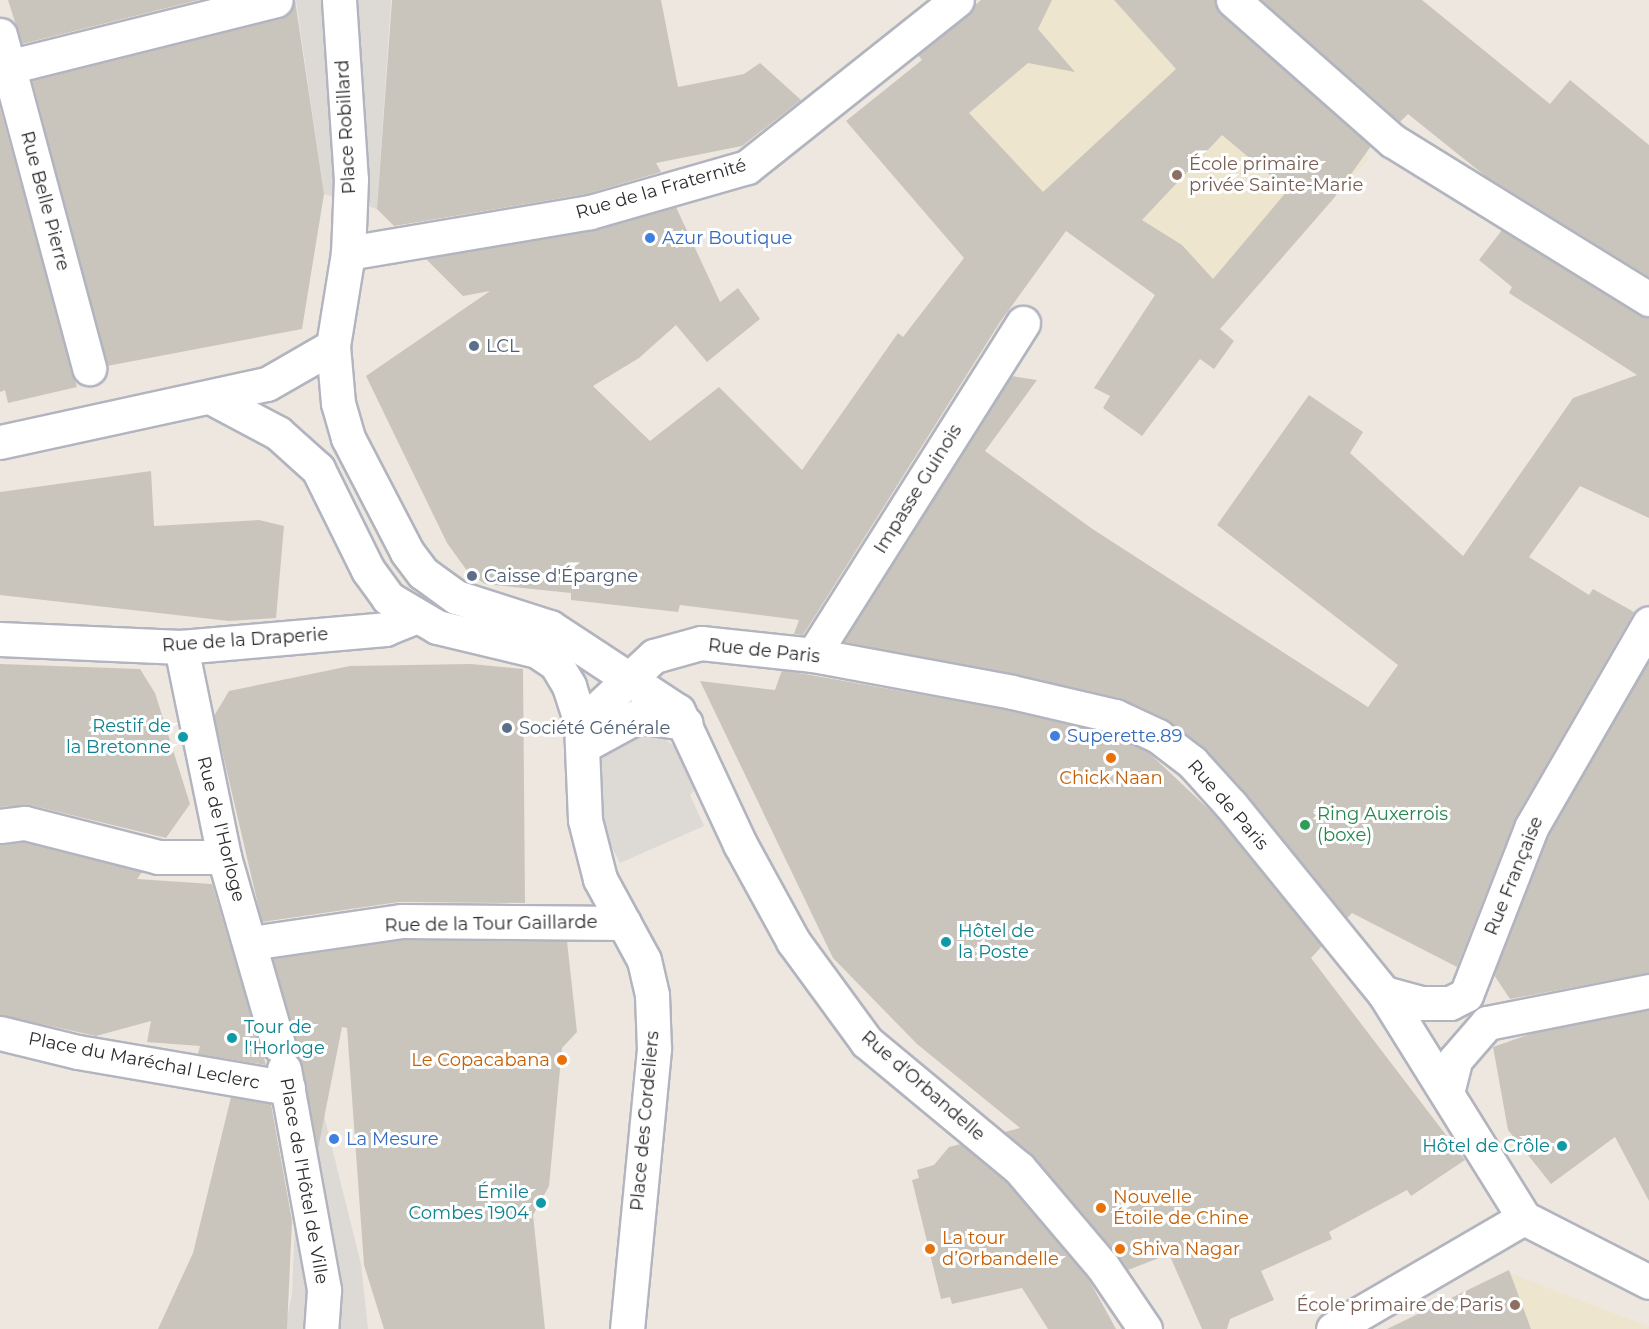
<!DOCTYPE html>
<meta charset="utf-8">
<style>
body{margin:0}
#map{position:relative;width:1649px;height:1329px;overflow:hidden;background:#ede7df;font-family:Montserrat,sans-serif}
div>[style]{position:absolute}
.education>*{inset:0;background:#eee5cf}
.plaza>*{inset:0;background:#dddad6}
.building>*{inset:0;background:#c9c5bd}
.roads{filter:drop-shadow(2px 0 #b2b4bf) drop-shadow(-2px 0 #b2b4bf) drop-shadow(0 2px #b2b4bf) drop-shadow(0 -2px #b2b4bf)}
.minor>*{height:33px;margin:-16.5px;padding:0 16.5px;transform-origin:16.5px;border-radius:16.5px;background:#fff}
.dots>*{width:16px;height:16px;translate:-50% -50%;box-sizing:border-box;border:3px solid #fff;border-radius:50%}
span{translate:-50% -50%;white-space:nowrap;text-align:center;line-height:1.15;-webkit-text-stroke:6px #fff;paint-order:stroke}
.street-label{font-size:18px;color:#2c2c2c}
.education-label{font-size:18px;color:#785e54}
.left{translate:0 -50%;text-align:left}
.right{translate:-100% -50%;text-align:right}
.shop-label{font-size:18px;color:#366cbe}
.service-label{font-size:18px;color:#4e5e75}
.culture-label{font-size:18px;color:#0d838f}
.food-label{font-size:18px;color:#c56008}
.leisure-label{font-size:18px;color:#27864d}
</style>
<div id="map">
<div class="education">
<div style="clip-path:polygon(981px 0,1198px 0,1369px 158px,1220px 329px,1157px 296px,1076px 238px,917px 54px)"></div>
<div style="clip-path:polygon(1505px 1271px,1649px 1327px,1649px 1329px,1395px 1329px)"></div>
</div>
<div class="plaza">
<div style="clip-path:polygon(296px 0,391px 0,377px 209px,324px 194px)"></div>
<div style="clip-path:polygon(626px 734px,659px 735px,687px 755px,702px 783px,690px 795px,704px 826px,620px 863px,601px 827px,594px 786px,600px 755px)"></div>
<div style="clip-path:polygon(267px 1068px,313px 1071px,361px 1264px,368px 1329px,285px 1329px,292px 1294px,295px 1221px)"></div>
</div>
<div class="building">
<div style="clip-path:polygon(8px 0,199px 0,22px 44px)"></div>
<div style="clip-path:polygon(295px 0,324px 194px,302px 329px,107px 366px,32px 80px,281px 18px)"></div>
<div style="clip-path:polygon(392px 0,661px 0,678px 87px,744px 74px,760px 63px,801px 100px,742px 146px,656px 163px,661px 172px,586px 194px,394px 226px,377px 209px)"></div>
<div style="clip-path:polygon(evenodd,981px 0,1052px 0,1038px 29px,1075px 72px,1028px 63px,969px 113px,1043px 192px,1176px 69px,1114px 0,1215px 0,1221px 14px,1371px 146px,1334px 198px,1220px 329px,1234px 341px,1214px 369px,1200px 359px,1142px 436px,1103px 408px,1110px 396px,1094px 388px,1155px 295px,1066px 231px,1000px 322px,803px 635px,794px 634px,799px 620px,680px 605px,678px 612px,571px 600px,571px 593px,485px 584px,468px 572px,447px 543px,366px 376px,490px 291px,463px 296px,426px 259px,593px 230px,676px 207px,720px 302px,738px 288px,760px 319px,707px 362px,676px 325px,639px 358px,593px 386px,650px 441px,719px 387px,802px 470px,898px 333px,903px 337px,964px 258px,846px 121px,922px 60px,918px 55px,981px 0,1222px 135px,1288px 190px,1213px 279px,1182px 245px,1142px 220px,1222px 135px)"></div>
<div style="clip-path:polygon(1261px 0,1422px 0,1550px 104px,1570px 80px,1649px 145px,1649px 277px,1484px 175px,1408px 114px,1400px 122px)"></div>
<div style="clip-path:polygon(0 108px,77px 387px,8px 403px,5px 390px,0 392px)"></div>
<div style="clip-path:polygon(1502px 230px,1649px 318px,1649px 518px,1580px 486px,1529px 557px,1589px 595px,1593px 589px,1634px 612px,1516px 817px,1457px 967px,1352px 913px,1347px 918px,1206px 749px,1166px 719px,1119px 698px,844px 642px,1012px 376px,1037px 380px,985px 451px,1091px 528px,1368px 707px,1398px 665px,1217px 525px,1309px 395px,1363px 432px,1350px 453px,1463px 556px,1573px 398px,1637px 375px,1509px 293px,1512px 287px,1479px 260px)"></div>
<div style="clip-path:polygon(151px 471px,154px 526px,259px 520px,284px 526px,276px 618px,229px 621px,0 595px,0 492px)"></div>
<div style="clip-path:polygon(1649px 661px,1649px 973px,1510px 999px,1494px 975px,1549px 834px)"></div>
<div style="clip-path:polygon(0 664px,140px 669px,155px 693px,190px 804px,166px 838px,30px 805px,0 807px)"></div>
<div style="clip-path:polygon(471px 664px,523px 669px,525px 903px,399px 902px,262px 922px,214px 716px,229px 691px,350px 666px)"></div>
<div style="clip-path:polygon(782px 670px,1008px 710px,1109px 734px,1148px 752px,1217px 817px,1322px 946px,1311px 958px,1465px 1160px,1411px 1196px,1407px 1190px,1329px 1232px,1332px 1239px,1261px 1271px,1274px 1300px,1230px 1319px,1227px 1329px,1202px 1329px,1169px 1254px,1128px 1270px,1033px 1156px,1005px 1132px,1020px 1128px,917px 1044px,833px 958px,700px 681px,775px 690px)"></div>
<div style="clip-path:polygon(24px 842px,142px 872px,137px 879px,212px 884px,266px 1065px,198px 1054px,200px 1046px,147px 1042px,151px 1021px,96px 1036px,0 1015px,0 844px)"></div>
<div style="clip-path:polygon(403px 940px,567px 941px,577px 1032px,562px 1048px,549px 1186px,533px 1215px,545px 1329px,384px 1329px,364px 1265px,347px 1028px,342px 1027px,318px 1149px,302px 1066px,294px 1053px,296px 1039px,273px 959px)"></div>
<div style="clip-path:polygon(1649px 1010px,1649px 1201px,1615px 1137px,1551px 1184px,1508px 1130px,1493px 1047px,1533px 1033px)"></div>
<div style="clip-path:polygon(231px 1097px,271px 1104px,292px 1221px,287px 1329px,158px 1329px,193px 1253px)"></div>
<div style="clip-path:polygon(961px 1144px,1006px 1181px,1088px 1278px,1116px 1329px,1048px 1329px,1022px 1288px,952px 1304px,950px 1297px,941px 1299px,912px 1180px,919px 1178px,917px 1170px,934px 1165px,949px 1147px)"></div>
<div style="clip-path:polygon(1509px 1270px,1531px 1329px,1387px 1329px)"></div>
</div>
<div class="roads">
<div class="minor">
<div style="left:339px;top:0;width:179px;rotate:86.2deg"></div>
<div style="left:351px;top:179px;width:74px;rotate:92.3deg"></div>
<div style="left:348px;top:253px;width:94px;rotate:99.2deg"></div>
<div style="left:333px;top:346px;width:57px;rotate:85deg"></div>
<div style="left:338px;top:403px;width:36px;rotate:74deg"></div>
<div style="left:348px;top:438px;width:128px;rotate:62.6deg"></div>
<div style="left:407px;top:552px;width:26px;rotate:53deg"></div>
<div style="left:423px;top:573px;width:41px;rotate:36deg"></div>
<div style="left:456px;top:597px;width:99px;rotate:17.7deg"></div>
<div style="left:550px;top:627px;width:153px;rotate:33.3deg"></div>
<div style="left:678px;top:711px;width:147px;rotate:65deg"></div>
<div style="left:740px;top:844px;width:111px;rotate:61.3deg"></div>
<div style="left:793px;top:941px;width:125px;rotate:53.8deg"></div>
<div style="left:867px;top:1042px;width:197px;rotate:39.7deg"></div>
<div style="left:1019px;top:1168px;width:130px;rotate:49.7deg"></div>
<div style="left:1103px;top:1267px;width:75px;rotate:55.9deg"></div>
<div style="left:1233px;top:0;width:213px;rotate:41.4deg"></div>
<div style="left:1393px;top:141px;width:301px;rotate:31.7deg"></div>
<div style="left:0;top:35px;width:345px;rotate:75deg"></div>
<div style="left:0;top:69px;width:284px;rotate:-14deg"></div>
<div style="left:348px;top:253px;width:245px;rotate:-9.6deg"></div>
<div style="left:590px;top:212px;width:163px;rotate:-16deg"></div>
<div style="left:747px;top:167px;width:268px;rotate:-38.5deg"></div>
<div style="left:212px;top:398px;width:75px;rotate:27.9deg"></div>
<div style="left:278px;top:433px;width:54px;rotate:42deg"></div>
<div style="left:318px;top:469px;width:113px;rotate:63.7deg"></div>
<div style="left:368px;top:570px;width:34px;rotate:54deg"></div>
<div style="left:388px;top:598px;width:57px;rotate:30.6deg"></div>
<div style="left:437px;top:627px;width:103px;rotate:13.5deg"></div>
<div style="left:537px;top:651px;width:23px;rotate:34deg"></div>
<div style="left:556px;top:664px;width:26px;rotate:59deg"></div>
<div style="left:569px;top:686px;width:40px;rotate:72deg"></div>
<div style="left:581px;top:724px;width:96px;rotate:87.6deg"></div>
<div style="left:585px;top:820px;width:61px;rotate:75.7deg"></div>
<div style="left:600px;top:879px;width:92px;rotate:61.5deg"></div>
<div style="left:644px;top:960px;width:36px;rotate:77deg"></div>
<div style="left:652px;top:995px;width:54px;rotate:87.9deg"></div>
<div style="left:654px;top:1049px;width:281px;rotate:95.5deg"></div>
<div style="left:0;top:442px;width:273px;rotate:-12.3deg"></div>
<div style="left:267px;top:384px;width:76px;rotate:-29.9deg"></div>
<div style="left:0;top:639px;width:181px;rotate:2.5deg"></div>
<div style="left:181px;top:647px;width:205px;rotate:-5deg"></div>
<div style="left:385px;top:629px;width:32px;rotate:-22deg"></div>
<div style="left:181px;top:647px;width:214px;rotate:78.4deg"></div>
<div style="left:224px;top:857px;width:195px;rotate:73.9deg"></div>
<div style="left:813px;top:655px;width:393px;rotate:-57.7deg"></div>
<div style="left:581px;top:724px;width:100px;rotate:-43deg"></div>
<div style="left:654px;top:656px;width:49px;rotate:-15.5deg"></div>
<div style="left:701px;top:643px;width:113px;rotate:6.1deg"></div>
<div style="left:813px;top:655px;width:202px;rotate:10.5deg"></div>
<div style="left:1012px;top:692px;width:106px;rotate:13.1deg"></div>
<div style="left:1115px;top:716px;width:47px;rotate:24.9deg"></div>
<div style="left:1158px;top:736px;width:43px;rotate:37.4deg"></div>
<div style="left:1192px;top:762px;width:58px;rotate:47.8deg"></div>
<div style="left:1231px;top:805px;width:242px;rotate:50.9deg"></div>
<div style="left:1384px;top:993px;width:265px;rotate:58.1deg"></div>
<div style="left:1524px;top:1218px;width:140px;rotate:27.1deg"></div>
<div style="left:583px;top:746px;width:63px;rotate:-28.6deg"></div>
<div style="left:638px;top:716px;width:48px;rotate:8.5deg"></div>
<div style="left:0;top:826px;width:25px;rotate:-7deg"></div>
<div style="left:25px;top:823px;width:137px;rotate:14.3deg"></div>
<div style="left:158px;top:857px;width:66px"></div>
<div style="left:251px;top:943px;width:153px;rotate:-8.3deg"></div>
<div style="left:402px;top:921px;width:222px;rotate:0.5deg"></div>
<div style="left:1384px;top:993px;width:39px;rotate:15deg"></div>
<div style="left:1422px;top:1003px;width:28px"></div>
<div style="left:1450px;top:1003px;width:18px;rotate:-27deg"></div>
<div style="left:1466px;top:995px;width:181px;rotate:-68.7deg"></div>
<div style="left:1532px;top:826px;width:234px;rotate:-60deg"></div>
<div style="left:0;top:1033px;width:80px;rotate:13.7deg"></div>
<div style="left:78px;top:1052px;width:213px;rotate:9.7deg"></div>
<div style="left:284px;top:1069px;width:225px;rotate:79.7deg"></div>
<div style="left:324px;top:1290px;width:39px;rotate:94deg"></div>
<div style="left:1448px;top:1089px;width:30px;rotate:-76deg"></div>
<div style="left:1455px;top:1060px;width:49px;rotate:-49.1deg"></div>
<div style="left:1487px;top:1023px;width:165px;rotate:-11.2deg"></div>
<div style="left:1333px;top:1329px;width:221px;rotate:-30.2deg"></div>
</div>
</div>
<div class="dots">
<div style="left:1177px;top:175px;background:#8d6e63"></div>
<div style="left:650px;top:238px;background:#3f7fe0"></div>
<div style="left:474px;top:346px;background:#5c6f8a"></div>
<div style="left:472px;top:576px;background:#5c6f8a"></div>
<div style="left:507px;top:728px;background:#5c6f8a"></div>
<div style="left:1055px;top:736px;background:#3f7fe0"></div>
<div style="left:183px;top:737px;background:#0f9aa8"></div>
<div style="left:1111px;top:758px;background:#e8710a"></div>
<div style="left:1305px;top:825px;background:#2e9e5b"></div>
<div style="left:946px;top:942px;background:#0f9aa8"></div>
<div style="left:232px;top:1038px;background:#0f9aa8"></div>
<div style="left:562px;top:1060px;background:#e8710a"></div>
<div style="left:334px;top:1139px;background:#3f7fe0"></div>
<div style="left:1562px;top:1146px;background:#0f9aa8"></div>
<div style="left:541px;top:1203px;background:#0f9aa8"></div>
<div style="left:1101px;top:1208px;background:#e8710a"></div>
<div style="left:930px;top:1249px;background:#e8710a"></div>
<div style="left:1120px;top:1249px;background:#e8710a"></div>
<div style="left:1515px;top:1305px;background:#8d6e63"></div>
</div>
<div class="street-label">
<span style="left:346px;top:127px;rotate:-93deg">Place Robillard</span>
<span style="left:661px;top:189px;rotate:-16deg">Rue de la Fraternité</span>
<span style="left:45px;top:201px;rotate:75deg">Rue Belle Pierre</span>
<span style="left:918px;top:489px;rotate:-58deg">Impasse Guinois</span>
<span style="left:245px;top:640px;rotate:-4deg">Rue de la Draperie</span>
<span style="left:764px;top:651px;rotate:6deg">Rue de Paris</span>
<span style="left:1228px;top:805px;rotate:49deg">Rue de Paris</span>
<span style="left:221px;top:829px;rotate:76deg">Rue de l'Horloge</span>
<span style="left:1514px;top:876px;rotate:-68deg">Rue Française</span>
<span style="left:491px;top:924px;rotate:-1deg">Rue de la Tour Gaillarde</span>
<span style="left:144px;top:1061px;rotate:11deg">Place du Maréchal Leclerc</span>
<span style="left:923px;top:1086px;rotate:41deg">Rue d'Orbandelle</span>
<span style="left:645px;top:1121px;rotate:-85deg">Place des Cordeliers</span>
<span style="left:304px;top:1181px;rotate:80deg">Place de l'Hôtel de Ville</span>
</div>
<div class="education-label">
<span class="left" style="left:1189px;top:175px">École primaire<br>privée Sainte-Marie</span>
<span class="right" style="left:1503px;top:1305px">École primaire de Paris</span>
</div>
<div class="shop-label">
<span class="left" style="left:662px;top:238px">Azur Boutique</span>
<span class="left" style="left:1067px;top:736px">Superette.89</span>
<span class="left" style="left:346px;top:1139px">La Mesure</span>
</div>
<div class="service-label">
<span class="left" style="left:486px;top:346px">LCL</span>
<span class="left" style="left:484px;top:576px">Caisse d'Épargne</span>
<span class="left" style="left:519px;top:728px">Société Générale</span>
</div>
<div class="culture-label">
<span class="right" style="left:171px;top:737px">Restif de<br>la Bretonne</span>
<span class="left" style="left:958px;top:942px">Hôtel de<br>la Poste</span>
<span class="left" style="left:244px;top:1038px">Tour de<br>l'Horloge</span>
<span class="right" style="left:1550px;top:1146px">Hôtel de Crôle</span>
<span class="right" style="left:529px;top:1203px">Émile<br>Combes 1904</span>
</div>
<div class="food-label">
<span style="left:1111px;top:778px">Chick Naan</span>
<span class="right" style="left:550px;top:1060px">Le Copacabana</span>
<span class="left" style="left:1113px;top:1208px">Nouvelle<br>Étoile de Chine</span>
<span class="left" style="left:942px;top:1249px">La tour<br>d’Orbandelle</span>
<span class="left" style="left:1132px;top:1249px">Shiva Nagar</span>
</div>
<div class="leisure-label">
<span class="left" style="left:1317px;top:825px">Ring Auxerrois<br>(boxe)</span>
</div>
</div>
